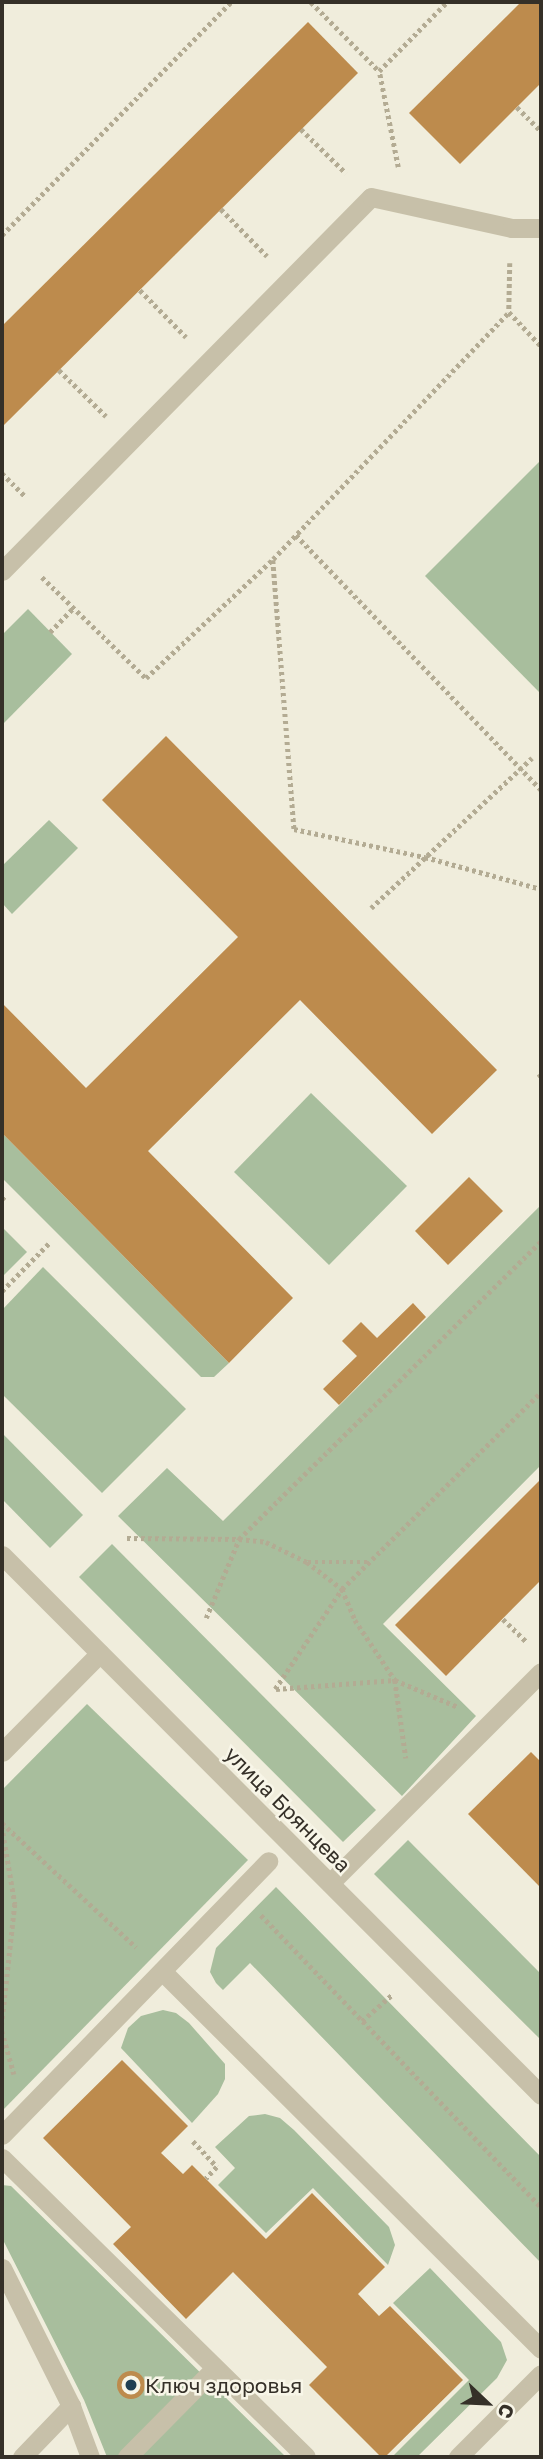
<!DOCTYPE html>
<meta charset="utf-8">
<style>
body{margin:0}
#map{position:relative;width:543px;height:2459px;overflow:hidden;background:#f0eddc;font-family:"Golos Text",sans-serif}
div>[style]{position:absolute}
.green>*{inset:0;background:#a8be9d}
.building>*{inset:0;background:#bd8b4d}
.round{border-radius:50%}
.path>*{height:4.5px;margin-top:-2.25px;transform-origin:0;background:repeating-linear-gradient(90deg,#b3ab93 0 3.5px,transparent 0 7px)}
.service>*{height:19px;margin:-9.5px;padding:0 9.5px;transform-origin:9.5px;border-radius:9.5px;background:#c7c0a9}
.minor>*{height:19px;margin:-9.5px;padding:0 9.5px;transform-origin:9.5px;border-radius:9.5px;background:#c7c0a9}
.dots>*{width:19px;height:19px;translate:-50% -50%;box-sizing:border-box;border:4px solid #f8f6e8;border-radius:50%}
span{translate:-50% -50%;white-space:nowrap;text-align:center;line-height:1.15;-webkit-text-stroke:5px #f8f6e8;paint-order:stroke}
.street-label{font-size:21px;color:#353028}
.poi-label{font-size:21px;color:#353028}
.left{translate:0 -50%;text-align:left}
.frame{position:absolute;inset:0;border:4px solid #353028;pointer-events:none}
.north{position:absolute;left:452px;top:2368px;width:70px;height:70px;-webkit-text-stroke:5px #f8f6e8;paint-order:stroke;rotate:113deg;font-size:19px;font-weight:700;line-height:28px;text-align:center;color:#353028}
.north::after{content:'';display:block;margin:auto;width:24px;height:32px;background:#353028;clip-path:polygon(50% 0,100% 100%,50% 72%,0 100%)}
</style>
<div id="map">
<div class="green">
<div style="clip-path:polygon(541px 460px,541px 694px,425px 576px)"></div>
<div style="clip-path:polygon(28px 609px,72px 654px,2px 725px,2px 635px)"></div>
<div style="clip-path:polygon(49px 820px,78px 848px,12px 914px,2px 903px,2px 866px)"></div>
<div style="clip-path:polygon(311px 1093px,407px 1186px,329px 1265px,234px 1172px)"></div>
<div style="clip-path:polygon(2px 1133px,229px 1363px,214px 1377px,201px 1377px,2px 1178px)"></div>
<div style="clip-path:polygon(541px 1205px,541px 1465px,383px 1624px,476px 1716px,402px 1796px,118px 1516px,167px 1468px,223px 1521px)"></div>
<div style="clip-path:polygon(2px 1227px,27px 1252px,2px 1277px)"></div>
<div style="clip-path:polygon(43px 1267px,186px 1409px,102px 1493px,2px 1394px,2px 1310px)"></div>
<div style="clip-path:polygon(2px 1433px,83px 1515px,50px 1548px,2px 1499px)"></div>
<div style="clip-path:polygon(112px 1544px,376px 1810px,343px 1842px,79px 1577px)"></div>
<div style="clip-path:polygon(87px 1704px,248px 1860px,2px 2111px,2px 1790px)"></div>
<div style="clip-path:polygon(408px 1840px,541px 1974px,541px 2040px,374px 1874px)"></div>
<div style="clip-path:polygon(276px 1887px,541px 2157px,541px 2263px,250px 1963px,223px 1990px,216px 1983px,210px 1972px,216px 1948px)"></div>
<div style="clip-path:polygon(163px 2010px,176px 2013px,189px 2023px,225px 2064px,225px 2079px,218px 2094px,192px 2123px,121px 2048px,128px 2028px,141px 2016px)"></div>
<div style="clip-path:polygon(265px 2114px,280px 2118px,294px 2130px,389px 2227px,395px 2245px,388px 2265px,313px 2188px,266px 2233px,218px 2185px,235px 2168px,215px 2147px,249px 2116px)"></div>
<div style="clip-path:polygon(2px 2185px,11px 2186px,286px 2457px,107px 2457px,84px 2400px,2px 2238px)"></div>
<div style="clip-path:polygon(430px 2268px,501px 2342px,507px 2360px,497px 2378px,417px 2457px,392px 2457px,469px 2380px,393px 2303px)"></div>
</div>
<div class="building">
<div style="clip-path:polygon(521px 2px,541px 2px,541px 83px,460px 164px,409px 113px)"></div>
<div style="clip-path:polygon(308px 22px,358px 73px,2px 427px,2px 326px)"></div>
<div style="clip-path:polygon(166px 736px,497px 1070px,432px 1134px,300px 1000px,148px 1151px,293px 1298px,229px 1363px,2px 1133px,2px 1003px,86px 1088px,238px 937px,102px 800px)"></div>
<div style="clip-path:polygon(469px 1177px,503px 1211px,448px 1265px,415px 1231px)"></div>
<div style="clip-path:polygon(413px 1303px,426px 1317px,339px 1405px,323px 1389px,357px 1356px,342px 1341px,361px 1322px,377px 1338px)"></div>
<div style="clip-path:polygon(541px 1479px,541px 1580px,446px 1676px,395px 1625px)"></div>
<div style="clip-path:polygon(531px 1752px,541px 1762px,541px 1888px,468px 1814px)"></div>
<div style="clip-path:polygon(122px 2060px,188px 2126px,161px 2153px,183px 2174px,192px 2165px,266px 2239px,312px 2193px,385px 2267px,358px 2294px,379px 2316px,390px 2306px,463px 2380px,385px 2457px,381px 2457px,309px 2385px,327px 2367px,233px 2272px,186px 2319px,113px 2244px,131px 2227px,43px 2138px)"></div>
<div class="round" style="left:117px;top:2371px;width:28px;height:28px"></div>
</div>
<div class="path">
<div style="left:311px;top:2px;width:97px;rotate:45.4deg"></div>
<div style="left:517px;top:107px;width:34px;rotate:45deg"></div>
<div style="left:301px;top:129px;width:63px;rotate:44.4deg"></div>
<div style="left:398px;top:167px;width:98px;rotate:-101.2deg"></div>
<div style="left:379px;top:71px;width:97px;rotate:-45.4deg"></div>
<div style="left:221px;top:209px;width:66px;rotate:45.6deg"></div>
<div style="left:2px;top:235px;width:327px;rotate:-45.5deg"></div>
<div style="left:510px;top:263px;width:49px;rotate:91.2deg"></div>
<div style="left:509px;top:312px;width:47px;rotate:46.7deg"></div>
<div style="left:140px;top:290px;width:66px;rotate:45.6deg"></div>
<div style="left:59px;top:370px;width:66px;rotate:44.4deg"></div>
<div style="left:2px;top:473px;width:34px;rotate:45deg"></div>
<div style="left:296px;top:535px;width:354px;rotate:46.1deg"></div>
<div style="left:273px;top:560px;width:270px;rotate:85.5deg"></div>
<div style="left:294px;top:829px;width:134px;rotate:12.1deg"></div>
<div style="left:425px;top:857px;width:120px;rotate:15.4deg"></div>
<div style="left:42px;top:577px;width:145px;rotate:44.2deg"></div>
<div style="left:146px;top:678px;width:174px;rotate:-43.1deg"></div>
<div style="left:273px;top:559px;width:342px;rotate:-46.3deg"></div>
<div style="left:50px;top:632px;width:35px;rotate:-46deg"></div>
<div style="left:371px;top:908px;width:220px;rotate:-43deg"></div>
<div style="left:538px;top:1077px;width:4px;rotate:-34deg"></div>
<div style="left:2px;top:1199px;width:4px;rotate:-45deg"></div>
<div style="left:2px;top:1291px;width:69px;rotate:-45.6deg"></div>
<div style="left:127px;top:1538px;width:112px;rotate:0.5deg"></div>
<div style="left:239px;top:1539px;width:27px;rotate:6deg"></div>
<div style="left:266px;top:1542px;width:46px;rotate:26deg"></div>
<div style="left:307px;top:1562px;width:44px;rotate:37.6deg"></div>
<div style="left:342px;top:1589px;width:34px;rotate:67deg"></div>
<div style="left:355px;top:1620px;width:72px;rotate:56.3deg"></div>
<div style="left:395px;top:1680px;width:79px;rotate:82deg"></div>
<div style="left:308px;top:1562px;width:61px"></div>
<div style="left:206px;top:1618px;width:86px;rotate:-67.3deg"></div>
<div style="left:239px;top:1539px;width:424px;rotate:-44.6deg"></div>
<div style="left:503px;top:1619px;width:33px;rotate:44deg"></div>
<div style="left:275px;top:1689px;width:120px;rotate:-56.2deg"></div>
<div style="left:342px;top:1589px;width:280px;rotate:-44.7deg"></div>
<div style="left:276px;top:1689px;width:119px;rotate:-4.3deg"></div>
<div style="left:395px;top:1680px;width:69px;rotate:23.2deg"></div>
<div style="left:2px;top:1823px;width:183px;rotate:42.8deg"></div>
<div style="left:2px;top:1826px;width:79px;rotate:80.5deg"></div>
<div style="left:15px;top:1904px;width:121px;rotate:96.2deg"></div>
<div style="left:261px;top:1915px;width:405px;rotate:46.2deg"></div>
<div style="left:362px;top:2021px;width:41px;rotate:-41.1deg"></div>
<div style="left:2px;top:2031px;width:45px;rotate:74.4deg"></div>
<div style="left:193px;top:2141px;width:35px;rotate:47deg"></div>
<div style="left:217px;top:2167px;width:16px;rotate:133deg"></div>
</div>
<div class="service">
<div style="left:2px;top:571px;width:525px;rotate:-45.39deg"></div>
<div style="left:371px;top:197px;width:144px;rotate:12.4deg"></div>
<div style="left:512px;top:228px;width:29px"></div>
<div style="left:2px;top:1752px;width:139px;rotate:-45.3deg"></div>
<div style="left:330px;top:1883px;width:298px;rotate:-45deg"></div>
<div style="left:162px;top:1971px;width:535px;rotate:44.92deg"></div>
<div style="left:2px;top:2135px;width:382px;rotate:-45.8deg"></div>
<div style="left:2px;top:2158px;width:426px;rotate:44.5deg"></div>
<div style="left:2px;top:2268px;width:154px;rotate:63.4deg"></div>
<div style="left:71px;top:2406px;width:54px;rotate:69.6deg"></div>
<div style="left:22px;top:2457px;width:71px;rotate:-46.1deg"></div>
<div style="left:127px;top:2457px;width:125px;rotate:-45.3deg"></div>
<div style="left:458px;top:2457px;width:117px;rotate:-45deg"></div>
</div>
<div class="minor">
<div style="left:2px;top:1555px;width:763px;rotate:45.05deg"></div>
</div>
<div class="dots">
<div style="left:131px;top:2385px;background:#214053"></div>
</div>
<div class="street-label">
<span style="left:288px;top:1809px;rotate:45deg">улица Брянцева</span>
</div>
<div class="poi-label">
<span class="left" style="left:145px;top:2385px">Ключ здоровья</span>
</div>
<div class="frame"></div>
<div class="north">С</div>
</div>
